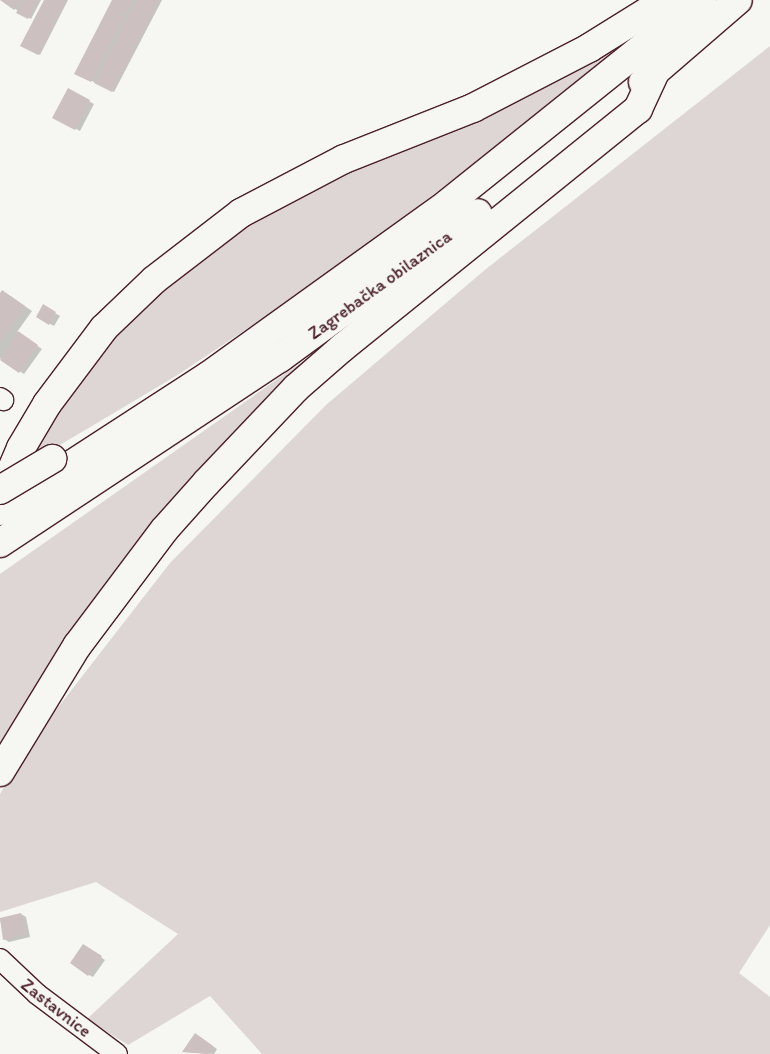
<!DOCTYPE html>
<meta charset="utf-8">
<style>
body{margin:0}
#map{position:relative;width:770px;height:1054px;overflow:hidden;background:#f6f6f2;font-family:Itim,sans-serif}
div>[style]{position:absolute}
.green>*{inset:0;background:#ddd6d5}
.shadow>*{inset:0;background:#0003}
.building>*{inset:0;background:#ccc1c0}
.roads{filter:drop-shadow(1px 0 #4a1f2b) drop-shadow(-1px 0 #4a1f2b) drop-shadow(0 1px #4a1f2b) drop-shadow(0 -1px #4a1f2b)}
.minor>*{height:20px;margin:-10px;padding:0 10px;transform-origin:10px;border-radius:10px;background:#f6f6f2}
.highway>*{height:28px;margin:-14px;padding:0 14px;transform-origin:14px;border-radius:14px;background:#f6f6f2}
.bridges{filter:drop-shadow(1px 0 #4a1f2b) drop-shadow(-1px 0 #4a1f2b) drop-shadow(0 1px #4a1f2b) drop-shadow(0 -1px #4a1f2b)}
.highway-bridge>*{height:28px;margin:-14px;padding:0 14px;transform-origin:14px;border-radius:14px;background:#f6f6f2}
span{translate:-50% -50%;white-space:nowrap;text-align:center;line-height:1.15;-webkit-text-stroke:5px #f6f6f2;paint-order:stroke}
.street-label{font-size:18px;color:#4a1f2b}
</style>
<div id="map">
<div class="green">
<div style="clip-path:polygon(628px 39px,500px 144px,319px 281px,176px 376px,23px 467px,50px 418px,132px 313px,250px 219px)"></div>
<div style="clip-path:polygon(770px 46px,770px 925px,739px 973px,770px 997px,770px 1054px,262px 1054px,210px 996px,128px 1045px,87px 1019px,178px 934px,96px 882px,0 912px,0 794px,28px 746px,170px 563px,326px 405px,486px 269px)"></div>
<div style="clip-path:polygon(346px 331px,298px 377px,0 752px,0 574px)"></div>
</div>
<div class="shadow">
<div style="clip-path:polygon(1px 0,41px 0,31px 19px)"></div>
<div style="clip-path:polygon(45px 0,68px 0,40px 55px,22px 45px)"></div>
<div style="clip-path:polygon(114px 0,162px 0,114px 92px,76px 73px)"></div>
<div style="clip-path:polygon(68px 90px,94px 104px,80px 131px,54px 117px)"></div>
<div style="clip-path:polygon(0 295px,10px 296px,32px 311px,17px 332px,42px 349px,24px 374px,0 358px)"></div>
<div style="clip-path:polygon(43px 306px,60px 316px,54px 326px,37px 317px)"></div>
<div style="clip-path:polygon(21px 914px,26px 917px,30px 937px,9px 942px,4px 939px,0 919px)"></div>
<div style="clip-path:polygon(88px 948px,105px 960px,93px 977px,89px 975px)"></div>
<div style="clip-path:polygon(200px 1037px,217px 1049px,214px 1054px,184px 1052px)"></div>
</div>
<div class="building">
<div style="clip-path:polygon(0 0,20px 0,14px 10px)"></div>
<div style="clip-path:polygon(23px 0,38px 0,28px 19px,16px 13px)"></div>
<div style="clip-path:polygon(44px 0,66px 0,38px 55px,20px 46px)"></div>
<div style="clip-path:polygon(112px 0,133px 0,91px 82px,74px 74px)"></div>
<div style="clip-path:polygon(136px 0,159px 0,112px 92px,94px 83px)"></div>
<div style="clip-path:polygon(68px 88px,90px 100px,75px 130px,52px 118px)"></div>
<div style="clip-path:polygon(2px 290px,25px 306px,0 342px,0 293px)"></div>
<div style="clip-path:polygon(43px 304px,56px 312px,49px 325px,36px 317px)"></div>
<div style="clip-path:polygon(18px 331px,38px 345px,19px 373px,0 360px)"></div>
<div style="clip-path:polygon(21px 913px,26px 934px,3px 940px,0 918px)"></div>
<div style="clip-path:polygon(83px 944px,102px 956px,88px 976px,70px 963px)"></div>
<div style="clip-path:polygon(195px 1033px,213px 1046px,208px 1054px,182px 1052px)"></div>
</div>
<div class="roads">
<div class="minor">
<div style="left:0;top:398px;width:4px;rotate:34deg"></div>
<div style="left:0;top:959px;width:51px;rotate:43.4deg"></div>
<div style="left:37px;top:994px;width:100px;rotate:36.9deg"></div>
</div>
<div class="highway">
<div style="left:643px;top:82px;width:125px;rotate:-40.8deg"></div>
<div style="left:0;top:497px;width:53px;rotate:-66.8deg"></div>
<div style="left:21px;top:448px;width:51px;rotate:-59.4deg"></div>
<div style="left:47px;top:404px;width:95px;rotate:-53.1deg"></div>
<div style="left:104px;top:328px;width:69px;rotate:-43.8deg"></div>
<div style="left:154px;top:280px;width:110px;rotate:-37.6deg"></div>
<div style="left:241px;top:213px;width:116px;rotate:-27.7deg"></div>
<div style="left:344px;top:159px;width:139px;rotate:-21.6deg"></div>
<div style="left:473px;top:108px;width:131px;rotate:-27.3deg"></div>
<div style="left:589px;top:48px;width:91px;rotate:-31.9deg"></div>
<div style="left:0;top:511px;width:248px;rotate:-33deg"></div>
<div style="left:208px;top:376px;width:294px;rotate:-35.7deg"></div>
<div style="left:447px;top:204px;width:327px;rotate:-38.7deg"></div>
<div style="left:0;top:543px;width:336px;rotate:-33.5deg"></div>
<div style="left:280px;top:358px;width:245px;rotate:-36.2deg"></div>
<div style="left:0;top:772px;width:148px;rotate:-58.6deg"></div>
<div style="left:77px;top:646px;width:146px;rotate:-53.1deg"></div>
<div style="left:165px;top:529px;width:62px;rotate:-48.3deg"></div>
<div style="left:206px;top:483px;width:131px;rotate:-46.5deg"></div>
<div style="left:296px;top:388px;width:62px;rotate:-41.1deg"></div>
<div style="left:343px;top:347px;width:379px;rotate:-38.9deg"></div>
<div style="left:638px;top:109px;width:43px;rotate:-65.2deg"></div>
</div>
</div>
<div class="bridges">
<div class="highway-bridge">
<div style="left:0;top:490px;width:61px;rotate:-30.8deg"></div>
</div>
</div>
<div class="street-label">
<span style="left:380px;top:285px;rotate:-36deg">Zagrebačka obilaznica</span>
<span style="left:56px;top:1008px;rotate:38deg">Zastavnice</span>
</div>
</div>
